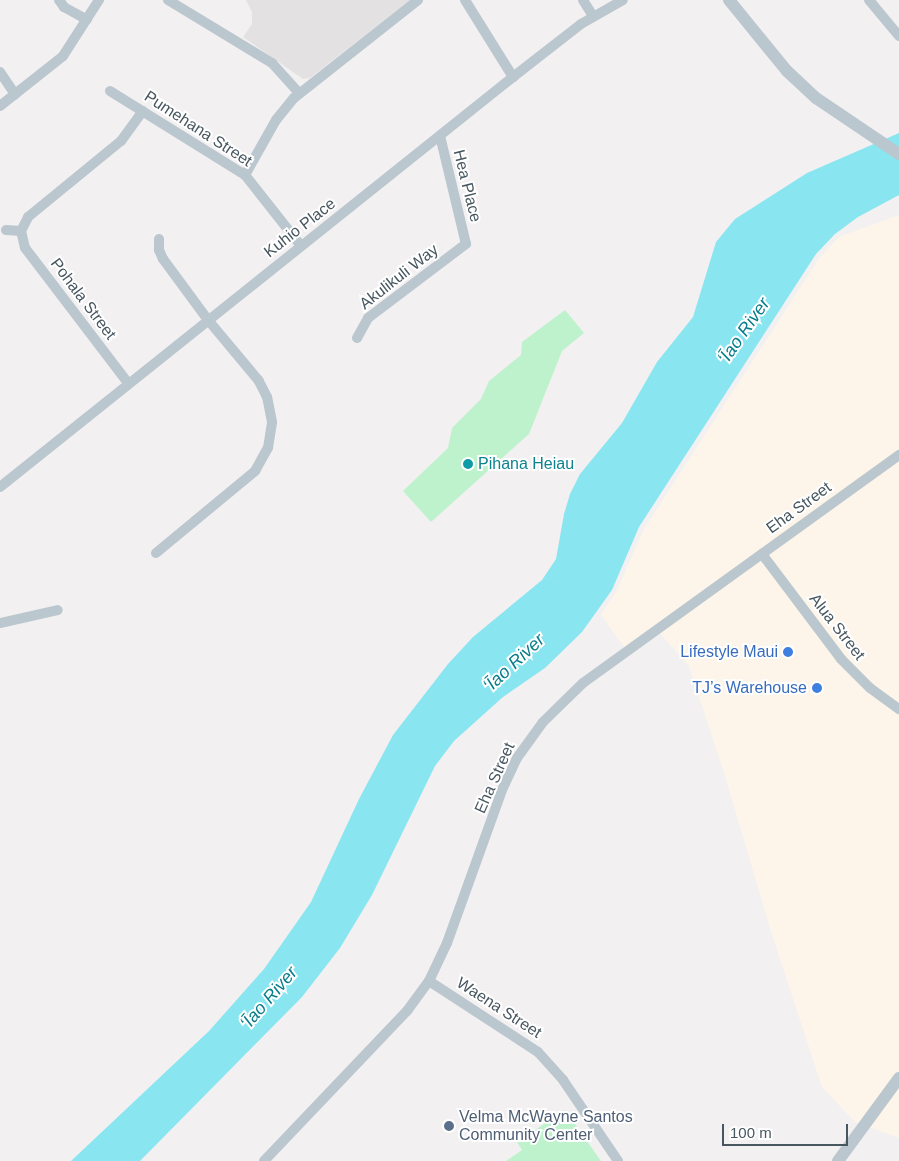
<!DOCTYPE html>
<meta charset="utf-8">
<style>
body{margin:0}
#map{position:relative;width:899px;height:1161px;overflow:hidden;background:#f3f0f1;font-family:Helvetica,sans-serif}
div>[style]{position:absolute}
.commercial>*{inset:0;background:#fdf5ea}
.education>*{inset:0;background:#e4e1e3}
.green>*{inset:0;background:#bdf2cc}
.water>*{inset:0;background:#89e6f1}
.minor>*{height:10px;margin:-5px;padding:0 5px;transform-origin:5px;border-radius:5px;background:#bbc7ce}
.tertiary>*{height:12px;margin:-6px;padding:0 6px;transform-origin:6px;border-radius:6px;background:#bbc7ce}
.dots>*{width:14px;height:14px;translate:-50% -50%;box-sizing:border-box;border:2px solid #fff;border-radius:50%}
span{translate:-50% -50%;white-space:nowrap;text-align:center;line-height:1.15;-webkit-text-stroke:4px #fff;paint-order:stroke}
.street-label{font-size:16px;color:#47565f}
.culture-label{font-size:16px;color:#0d838f}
.left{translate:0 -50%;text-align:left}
.shop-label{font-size:16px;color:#366cbe}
.right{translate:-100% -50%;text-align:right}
.service-label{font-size:16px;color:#4e5e75}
.water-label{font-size:18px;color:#087e8b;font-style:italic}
.scale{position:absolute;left:722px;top:1124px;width:126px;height:22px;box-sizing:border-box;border:2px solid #47565f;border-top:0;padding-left:6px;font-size:15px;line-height:18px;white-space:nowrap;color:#47565f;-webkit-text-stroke:4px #fff;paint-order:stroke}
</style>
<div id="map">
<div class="commercial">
<div style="clip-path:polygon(899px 215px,899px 1138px,855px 1122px,822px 1087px,770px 928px,726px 779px,689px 666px,657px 630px,627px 651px,601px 615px,617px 590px,644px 529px,820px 257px,839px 237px)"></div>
</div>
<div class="education">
<div style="clip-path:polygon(246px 0,410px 0,310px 78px,303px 79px,243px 37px,252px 24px,252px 12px)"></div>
</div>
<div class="green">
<div style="clip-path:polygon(565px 310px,584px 333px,562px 351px,529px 434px,431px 522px,403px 491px,448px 448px,452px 428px,481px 399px,489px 381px,521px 355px,522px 342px)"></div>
<div style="clip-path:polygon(565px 1110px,601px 1161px,506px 1161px,522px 1150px,517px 1142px)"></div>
</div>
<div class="water">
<div style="clip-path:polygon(899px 133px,899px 195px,858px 217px,835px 234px,816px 254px,639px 527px,612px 590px,582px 632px,545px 668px,503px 697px,454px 741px,435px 766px,372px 895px,340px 948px,302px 997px,140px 1161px,71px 1161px,209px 1031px,264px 969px,311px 902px,359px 799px,393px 735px,448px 664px,473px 637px,542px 580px,556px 559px,564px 514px,570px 494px,580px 474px,622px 423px,657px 362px,693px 317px,716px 242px,735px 219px,807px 173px)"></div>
</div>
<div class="minor">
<div style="left:59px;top:0;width:9px;rotate:54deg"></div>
<div style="left:64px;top:7px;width:26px;rotate:29deg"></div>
<div style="left:168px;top:0;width:122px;rotate:31.2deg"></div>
<div style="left:272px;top:63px;width:40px;rotate:48deg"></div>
<div style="left:465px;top:0;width:91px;rotate:58.1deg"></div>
<div style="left:583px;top:0;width:19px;rotate:58deg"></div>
<div style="left:869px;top:0;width:47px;rotate:50.2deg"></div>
<div style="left:0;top:72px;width:27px;rotate:56deg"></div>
<div style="left:110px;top:91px;width:159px;rotate:31.9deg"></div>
<div style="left:245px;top:175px;width:90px;rotate:51.7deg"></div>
<div style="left:0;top:106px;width:80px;rotate:-38.4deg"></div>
<div style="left:63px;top:56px;width:67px;rotate:-57.3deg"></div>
<div style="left:245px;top:175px;width:63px;rotate:-60.6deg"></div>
<div style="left:276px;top:120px;width:28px;rotate:-51deg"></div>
<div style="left:294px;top:98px;width:158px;rotate:-38.3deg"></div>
<div style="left:6px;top:230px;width:15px;rotate:4deg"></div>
<div style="left:357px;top:338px;width:23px;rotate:-61deg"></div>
<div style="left:368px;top:318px;width:123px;rotate:-37.1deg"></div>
<div style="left:466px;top:244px;width:111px;rotate:-103.5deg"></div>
<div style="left:128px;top:383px;width:170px;rotate:-127.3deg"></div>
<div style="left:25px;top:248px;width:17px;rotate:-103deg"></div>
<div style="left:21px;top:231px;width:16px;rotate:-63deg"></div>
<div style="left:28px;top:217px;width:120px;rotate:-39.3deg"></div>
<div style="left:121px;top:141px;width:37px;rotate:-54deg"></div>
<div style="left:0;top:487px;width:657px;rotate:-38.63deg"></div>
<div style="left:513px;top:77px;width:86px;rotate:-37.9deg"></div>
<div style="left:581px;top:24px;width:48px;rotate:-29.7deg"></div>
<div style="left:156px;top:553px;width:129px;rotate:-39.6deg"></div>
<div style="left:255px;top:471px;width:26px;rotate:-61deg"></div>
<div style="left:268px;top:448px;width:26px;rotate:-81deg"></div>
<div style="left:272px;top:422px;width:25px;rotate:-101deg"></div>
<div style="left:267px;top:397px;width:18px;rotate:-117deg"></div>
<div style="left:259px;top:381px;width:80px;rotate:-129.9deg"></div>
<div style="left:208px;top:320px;width:76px;rotate:-126.4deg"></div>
<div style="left:163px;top:259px;width:10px;rotate:-114deg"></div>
<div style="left:159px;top:250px;width:11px;rotate:-90deg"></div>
<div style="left:762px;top:554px;width:131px;rotate:53deg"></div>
<div style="left:841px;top:659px;width:41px;rotate:45deg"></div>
<div style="left:870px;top:688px;width:36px;rotate:36deg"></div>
<div style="left:0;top:623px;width:59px;rotate:-12.6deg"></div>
<div style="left:429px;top:981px;width:130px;rotate:33.1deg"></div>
<div style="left:538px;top:1052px;width:38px;rotate:48deg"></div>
<div style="left:563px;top:1080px;width:98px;rotate:55.8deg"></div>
<div style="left:264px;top:1161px;width:207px;rotate:-46.4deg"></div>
<div style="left:407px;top:1011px;width:37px;rotate:-54deg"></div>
<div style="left:429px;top:981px;width:42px;rotate:-64.7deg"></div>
<div style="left:447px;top:943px;width:163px;rotate:-70.2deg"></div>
<div style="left:502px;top:790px;width:35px;rotate:-65deg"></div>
<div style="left:517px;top:758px;width:44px;rotate:-54.2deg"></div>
<div style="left:543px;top:722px;width:56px;rotate:-44.3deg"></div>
<div style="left:583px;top:683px;width:390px;rotate:-35.8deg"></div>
</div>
<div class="tertiary">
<div style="left:729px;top:0;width:92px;rotate:50.8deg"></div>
<div style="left:787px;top:71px;width:40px;rotate:43deg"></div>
<div style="left:816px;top:98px;width:100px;rotate:34deg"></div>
<div style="left:838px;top:1161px;width:103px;rotate:-53.7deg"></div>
</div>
<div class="dots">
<div style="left:468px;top:464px;background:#0f9aa8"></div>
<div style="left:788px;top:652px;background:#3f7fe0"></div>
<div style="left:817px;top:688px;background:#3f7fe0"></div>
<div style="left:449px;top:1126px;background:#5c6f8a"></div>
</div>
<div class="street-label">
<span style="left:198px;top:129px;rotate:33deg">Pumehana Street</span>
<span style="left:467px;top:186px;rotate:76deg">Hea Place</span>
<span style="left:300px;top:228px;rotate:-38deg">Kuhio Place</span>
<span style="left:399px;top:277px;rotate:-38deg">Akulikuli Way</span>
<span style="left:83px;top:299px;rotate:53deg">Pohala Street</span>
<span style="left:799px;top:508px;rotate:-36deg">Eha Street</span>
<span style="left:837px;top:627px;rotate:52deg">Alua Street</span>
<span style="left:495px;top:778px;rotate:-66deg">Eha Street</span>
<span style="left:499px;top:1008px;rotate:33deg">Waena Street</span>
</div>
<div class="culture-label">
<span class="left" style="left:478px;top:464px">Pihana Heiau</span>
</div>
<div class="shop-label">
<span class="right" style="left:778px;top:652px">Lifestyle Maui</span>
<span class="right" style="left:807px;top:688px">TJ’s Warehouse</span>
</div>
<div class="service-label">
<span class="left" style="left:459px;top:1126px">Velma McWayne Santos<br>Community Center</span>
</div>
<div class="water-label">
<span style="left:744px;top:331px;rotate:-55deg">ʻĪao River</span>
<span style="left:514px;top:663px;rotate:-43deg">ʻĪao River</span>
<span style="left:269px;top:998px;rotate:-49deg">ʻĪao River</span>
</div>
<div class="scale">100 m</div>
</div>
